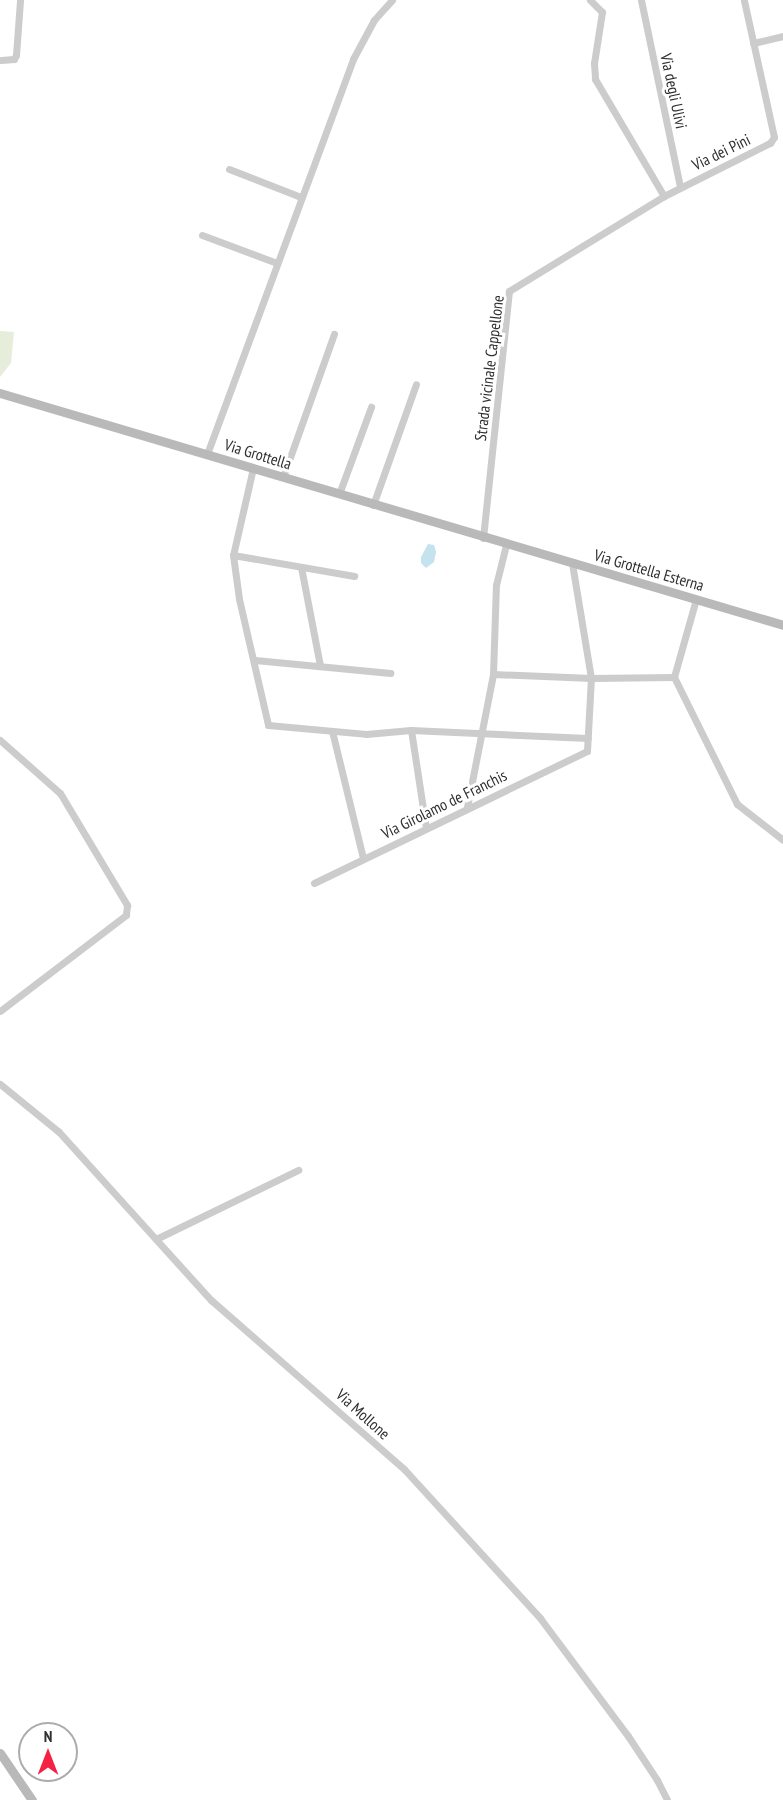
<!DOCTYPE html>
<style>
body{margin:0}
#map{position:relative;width:783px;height:1800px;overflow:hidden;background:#fff;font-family:"PT Sans Narrow",sans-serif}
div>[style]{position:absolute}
.green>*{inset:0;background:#e6eddb}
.water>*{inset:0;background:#c5e2ef}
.street>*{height:7px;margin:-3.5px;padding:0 3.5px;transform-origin:3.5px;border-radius:3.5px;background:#ccc}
.secondary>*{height:9px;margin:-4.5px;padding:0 4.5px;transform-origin:4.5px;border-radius:4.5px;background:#b9b9b9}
span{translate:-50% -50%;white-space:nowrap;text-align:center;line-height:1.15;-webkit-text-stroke:6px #fff;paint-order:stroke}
.street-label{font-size:16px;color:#2f2f2f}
.north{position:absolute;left:18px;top:1722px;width:60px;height:60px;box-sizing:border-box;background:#fff;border:2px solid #acacac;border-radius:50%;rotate:0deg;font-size:16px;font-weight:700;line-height:24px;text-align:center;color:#2f2f2f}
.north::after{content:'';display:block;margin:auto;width:21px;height:27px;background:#f52142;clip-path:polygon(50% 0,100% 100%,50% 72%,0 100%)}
</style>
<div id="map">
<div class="green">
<div style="clip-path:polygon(0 331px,14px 332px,11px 363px,0 377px)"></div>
</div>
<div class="water">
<div style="clip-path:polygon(428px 544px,434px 545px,436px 552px,434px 562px,426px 568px,421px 563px,421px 557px)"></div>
</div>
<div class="street">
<div style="left:590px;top:0;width:17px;rotate:45deg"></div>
<div style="left:602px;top:12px;width:52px;rotate:98.9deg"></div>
<div style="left:594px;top:63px;width:16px;rotate:86deg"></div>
<div style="left:595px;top:79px;width:136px;rotate:59.5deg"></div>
<div style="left:641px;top:0;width:191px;rotate:78.2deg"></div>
<div style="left:753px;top:43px;width:31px;rotate:-13deg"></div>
<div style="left:1px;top:60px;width:13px;rotate:-4deg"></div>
<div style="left:14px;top:59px;width:4px;rotate:-63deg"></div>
<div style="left:16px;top:55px;width:55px;rotate:-85.8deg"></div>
<div style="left:229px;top:169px;width:77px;rotate:21.3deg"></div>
<div style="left:202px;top:235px;width:80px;rotate:20.5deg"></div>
<div style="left:207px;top:454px;width:421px;rotate:-69.7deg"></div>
<div style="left:353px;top:59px;width:44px;rotate:-61.7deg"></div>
<div style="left:374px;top:20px;width:27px;rotate:-48deg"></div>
<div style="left:253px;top:468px;width:89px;rotate:102.9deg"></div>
<div style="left:233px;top:555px;width:44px;rotate:82.2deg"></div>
<div style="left:239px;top:599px;width:129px;rotate:77deg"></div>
<div style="left:268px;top:725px;width:98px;rotate:5.2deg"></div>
<div style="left:366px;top:734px;width:45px;rotate:-5.1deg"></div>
<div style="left:411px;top:730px;width:177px;rotate:2.6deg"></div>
<div style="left:283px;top:477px;width:152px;rotate:-70.4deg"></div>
<div style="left:339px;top:494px;width:93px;rotate:-69.8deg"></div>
<div style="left:373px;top:505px;width:128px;rotate:-70.4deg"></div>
<div style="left:483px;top:538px;width:248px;rotate:-84deg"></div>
<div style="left:509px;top:291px;width:182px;rotate:-31.5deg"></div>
<div style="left:664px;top:196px;width:119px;rotate:-26.6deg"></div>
<div style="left:770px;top:143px;width:7px;rotate:-56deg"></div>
<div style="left:774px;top:137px;width:140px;rotate:-102.4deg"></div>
<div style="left:233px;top:555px;width:123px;rotate:9.8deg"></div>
<div style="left:301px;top:567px;width:101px;rotate:79.1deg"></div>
<div style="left:696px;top:599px;width:81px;rotate:105.8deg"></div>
<div style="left:674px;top:677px;width:142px;rotate:63.6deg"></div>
<div style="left:737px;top:804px;width:58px;rotate:38deg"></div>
<div style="left:255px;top:660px;width:136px;rotate:5.5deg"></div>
<div style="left:493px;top:674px;width:98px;rotate:2.3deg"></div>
<div style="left:591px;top:678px;width:117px;rotate:-99.4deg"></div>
<div style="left:411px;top:730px;width:99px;rotate:81.3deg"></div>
<div style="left:332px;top:731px;width:131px;rotate:76.3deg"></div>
<div style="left:0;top:740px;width:80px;rotate:41.5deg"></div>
<div style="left:60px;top:793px;width:131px;rotate:59.1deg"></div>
<div style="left:127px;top:905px;width:10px;rotate:96deg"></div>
<div style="left:126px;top:915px;width:158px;rotate:142.7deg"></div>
<div style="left:467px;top:807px;width:136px;rotate:-78.9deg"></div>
<div style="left:493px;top:674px;width:89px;rotate:-88.1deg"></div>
<div style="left:496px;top:585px;width:41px;rotate:-76deg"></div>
<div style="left:314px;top:883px;width:303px;rotate:-25.8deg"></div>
<div style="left:587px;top:751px;width:73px;rotate:-86.9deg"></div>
<div style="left:591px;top:678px;width:83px;rotate:-0.7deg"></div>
<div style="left:0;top:1084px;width:76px;rotate:39.1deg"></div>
<div style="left:59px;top:1132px;width:227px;rotate:47.9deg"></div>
<div style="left:211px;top:1300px;width:257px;rotate:41.2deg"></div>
<div style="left:404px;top:1469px;width:202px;rotate:47.6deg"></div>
<div style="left:540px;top:1618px;width:147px;rotate:53.3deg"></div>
<div style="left:628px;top:1736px;width:53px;rotate:56.6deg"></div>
<div style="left:657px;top:1780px;width:22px;rotate:63deg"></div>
<div style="left:158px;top:1238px;width:156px;rotate:-25.9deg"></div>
</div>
<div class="secondary">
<div style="left:0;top:393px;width:817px;rotate:16.5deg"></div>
<div style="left:0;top:1753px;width:57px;rotate:55.8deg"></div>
</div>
<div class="street-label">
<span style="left:674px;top:91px;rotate:78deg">Via degli Ulivi</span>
<span style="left:721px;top:152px;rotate:-26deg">Via dei Pini</span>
<span style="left:489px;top:368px;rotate:-83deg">Strada vicinale Cappellone</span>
<span style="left:258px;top:454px;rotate:17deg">Via Grottella</span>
<span style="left:649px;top:570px;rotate:16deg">Via Grottella Esterna</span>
<span style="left:444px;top:804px;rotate:-26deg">Via Girolamo de Franchis</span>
<span style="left:363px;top:1414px;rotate:42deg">Via Mollone</span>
</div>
<div class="north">N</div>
</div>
